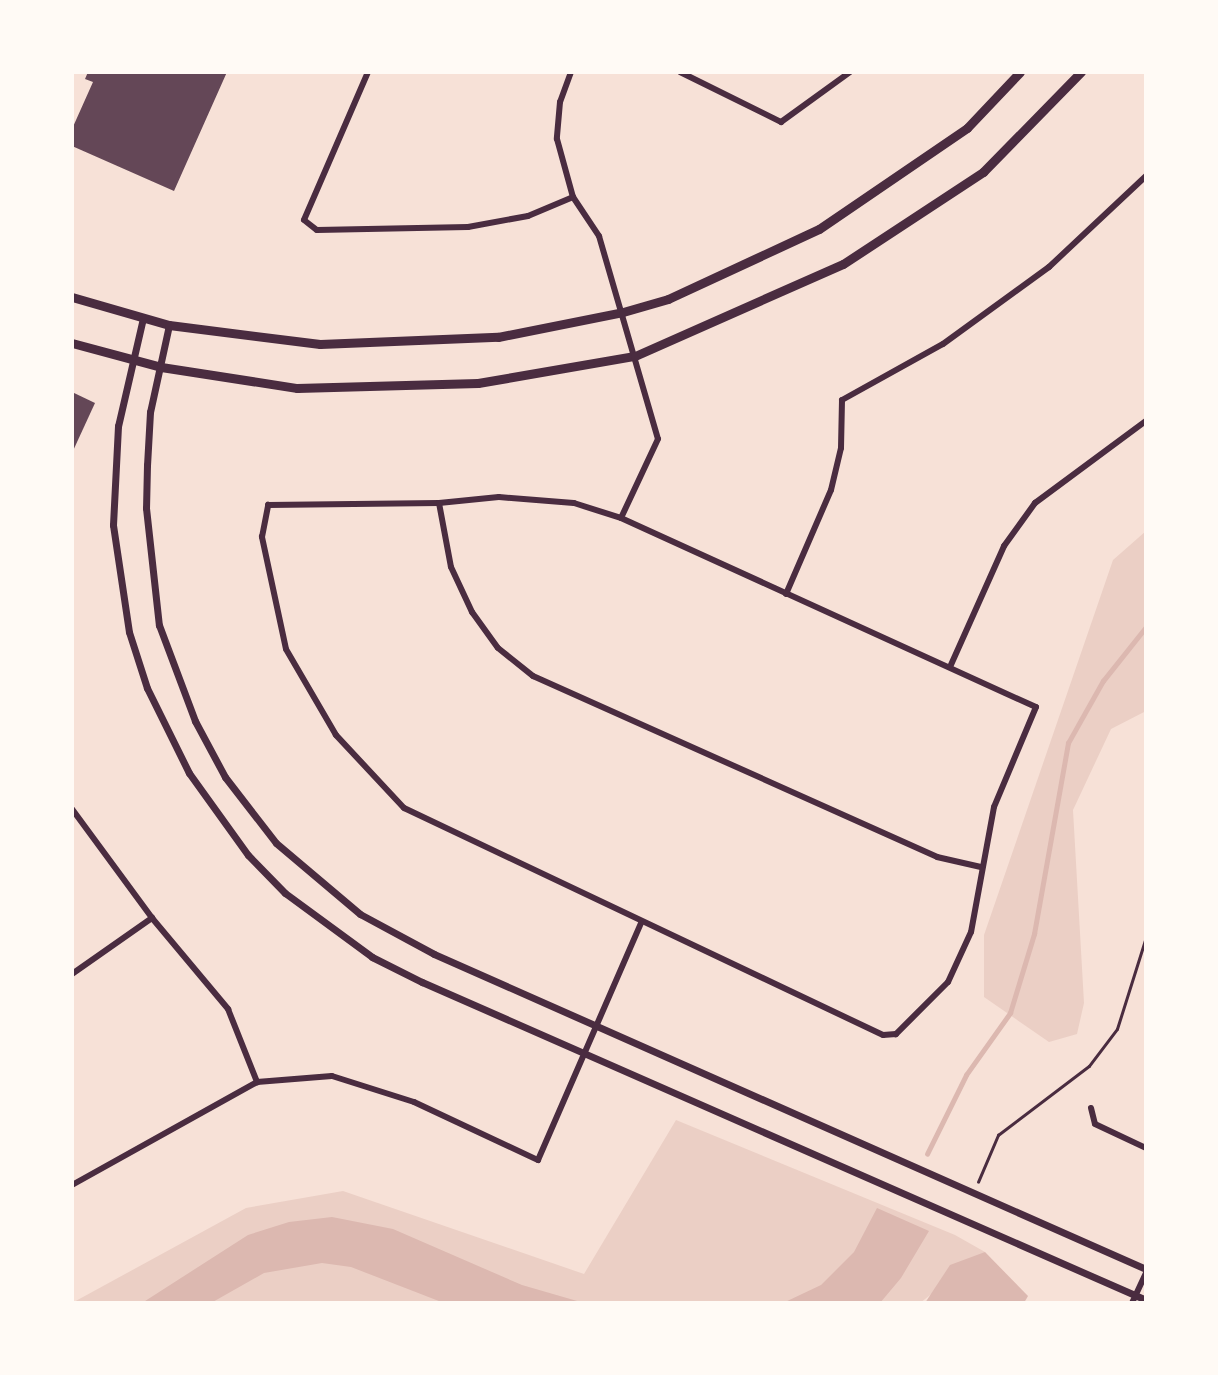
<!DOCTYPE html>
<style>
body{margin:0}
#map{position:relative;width:1218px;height:1375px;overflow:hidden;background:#f7e1d7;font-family:"Fira Sans",sans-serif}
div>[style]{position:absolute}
.green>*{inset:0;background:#ebcfc5}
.water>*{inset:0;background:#dcb8b0}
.stream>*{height:4.5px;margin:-2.25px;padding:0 2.25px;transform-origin:2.25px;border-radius:2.25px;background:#dcb8b0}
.building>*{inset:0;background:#644757}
.path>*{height:2.5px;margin:-1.25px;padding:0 1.25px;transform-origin:1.25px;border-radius:1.25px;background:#4a2c40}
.minor>*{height:6px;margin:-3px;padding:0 3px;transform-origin:3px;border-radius:3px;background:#4a2c40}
.tertiary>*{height:7px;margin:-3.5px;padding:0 3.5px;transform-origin:3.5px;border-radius:3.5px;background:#4a2c40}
.primary>*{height:9px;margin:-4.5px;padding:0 4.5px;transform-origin:4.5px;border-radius:4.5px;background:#4a2c40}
span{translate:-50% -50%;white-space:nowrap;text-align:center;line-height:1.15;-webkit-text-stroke:6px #fffaf5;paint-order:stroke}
.frame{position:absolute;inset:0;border:74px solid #fffaf5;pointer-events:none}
</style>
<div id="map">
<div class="green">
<div style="clip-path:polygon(1146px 531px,1146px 711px,1111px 729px,1073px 810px,1084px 1003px,1077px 1034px,1049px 1042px,984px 997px,984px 935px,1113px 560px)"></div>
<div style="clip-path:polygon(676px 1120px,955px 1235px,985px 1252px,920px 1303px,72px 1303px,246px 1208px,343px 1191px,584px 1274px)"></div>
</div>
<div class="water">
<div style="clip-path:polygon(877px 1208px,929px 1231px,901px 1278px,880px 1303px,783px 1303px,821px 1285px,854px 1252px)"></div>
<div style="clip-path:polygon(332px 1217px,393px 1229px,522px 1285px,584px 1303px,444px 1303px,351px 1267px,322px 1263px,264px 1273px,211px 1303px,142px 1303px,248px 1235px,289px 1222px)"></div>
<div style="clip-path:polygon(985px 1252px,1028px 1296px,1024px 1303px,925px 1303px,950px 1265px)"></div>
</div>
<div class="stream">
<div style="left:927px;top:1154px;width:88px;rotate:-63.7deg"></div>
<div style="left:966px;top:1075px;width:76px;rotate:-54.6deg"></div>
<div style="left:1010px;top:1013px;width:83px;rotate:-73.1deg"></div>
<div style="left:1034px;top:934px;width:194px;rotate:-79.9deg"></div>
<div style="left:1068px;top:743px;width:71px;rotate:-60.6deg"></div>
<div style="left:1103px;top:681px;width:69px;rotate:-51.5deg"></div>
</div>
<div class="building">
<div style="clip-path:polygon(88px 72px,227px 72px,174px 191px,72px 146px,72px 129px,93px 82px,85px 79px)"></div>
<div style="clip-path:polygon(72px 392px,95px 403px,72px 453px)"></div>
</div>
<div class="path">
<div style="left:978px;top:1182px;width:51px;rotate:-66.9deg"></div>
<div style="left:998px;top:1135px;width:114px;rotate:-37.2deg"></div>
<div style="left:1089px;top:1066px;width:46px;rotate:-52.9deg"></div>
<div style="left:1117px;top:1029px;width:96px;rotate:-72.5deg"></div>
</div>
<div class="minor">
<div style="left:368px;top:72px;width:161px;rotate:113.4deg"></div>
<div style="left:304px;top:220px;width:16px;rotate:38deg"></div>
<div style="left:317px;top:230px;width:151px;rotate:-1.1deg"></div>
<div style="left:468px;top:227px;width:61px;rotate:-10.4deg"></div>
<div style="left:528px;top:216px;width:49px;rotate:-22.9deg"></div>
<div style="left:571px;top:72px;width:32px;rotate:110deg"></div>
<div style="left:560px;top:102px;width:37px;rotate:95deg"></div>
<div style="left:557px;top:139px;width:60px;rotate:74.6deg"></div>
<div style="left:573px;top:197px;width:47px;rotate:56.3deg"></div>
<div style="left:599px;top:236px;width:211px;rotate:73.8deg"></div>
<div style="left:658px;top:439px;width:87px;rotate:115.1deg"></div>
<div style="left:680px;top:72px;width:113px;rotate:26.3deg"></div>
<div style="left:781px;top:122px;width:85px;rotate:-35.9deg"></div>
<div style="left:499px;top:497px;width:75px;rotate:4.6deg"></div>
<div style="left:574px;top:503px;width:49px;rotate:17.7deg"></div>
<div style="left:621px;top:518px;width:456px;rotate:24.5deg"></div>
<div style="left:1036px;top:707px;width:108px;rotate:112.8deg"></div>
<div style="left:994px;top:807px;width:127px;rotate:100.4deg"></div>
<div style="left:971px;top:932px;width:55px;rotate:114.7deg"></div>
<div style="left:948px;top:982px;width:74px;rotate:135deg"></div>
<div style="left:896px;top:1034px;width:13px;rotate:176deg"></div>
<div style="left:883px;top:1035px;width:530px;rotate:-154.64deg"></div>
<div style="left:404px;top:808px;width:100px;rotate:-133deg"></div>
<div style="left:336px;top:735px;width:99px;rotate:-120.2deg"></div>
<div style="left:286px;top:649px;width:115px;rotate:-102.1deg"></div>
<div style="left:262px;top:537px;width:33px;rotate:-79deg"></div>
<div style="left:268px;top:505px;width:171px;rotate:-0.7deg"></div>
<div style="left:439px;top:503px;width:60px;rotate:-5.7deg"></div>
<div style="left:439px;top:503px;width:65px;rotate:79.4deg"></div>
<div style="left:451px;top:567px;width:50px;rotate:65deg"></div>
<div style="left:472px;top:612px;width:44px;rotate:54.2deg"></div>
<div style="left:498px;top:648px;width:45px;rotate:38.7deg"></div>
<div style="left:533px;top:676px;width:443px;rotate:24.1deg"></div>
<div style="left:937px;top:857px;width:45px;rotate:12.8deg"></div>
<div style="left:786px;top:594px;width:113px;rotate:-66.6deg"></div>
<div style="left:831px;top:490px;width:43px;rotate:-76.6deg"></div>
<div style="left:841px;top:448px;width:48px;rotate:-88.8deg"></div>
<div style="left:842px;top:400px;width:115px;rotate:-29deg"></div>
<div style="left:943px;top:344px;width:131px;rotate:-36deg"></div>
<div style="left:1049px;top:267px;width:133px;rotate:-43.2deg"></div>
<div style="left:950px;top:667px;width:133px;rotate:-65.9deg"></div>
<div style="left:1004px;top:546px;width:53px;rotate:-54.2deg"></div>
<div style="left:1035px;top:503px;width:138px;rotate:-36.5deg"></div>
<div style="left:72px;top:809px;width:135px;rotate:53.7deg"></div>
<div style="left:152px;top:918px;width:119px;rotate:50.1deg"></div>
<div style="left:228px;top:1009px;width:79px;rotate:68.3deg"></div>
<div style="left:72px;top:974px;width:98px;rotate:-35deg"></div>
<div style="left:1091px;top:1108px;width:16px;rotate:76deg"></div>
<div style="left:1095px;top:1124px;width:56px;rotate:25.2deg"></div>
<div style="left:72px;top:1185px;width:212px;rotate:-29.1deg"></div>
<div style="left:257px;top:1082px;width:75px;rotate:-4.6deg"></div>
<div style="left:332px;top:1076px;width:86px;rotate:17.6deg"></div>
<div style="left:414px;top:1102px;width:137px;rotate:25.1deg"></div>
<div style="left:538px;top:1160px;width:258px;rotate:-66.5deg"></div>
<div style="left:1132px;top:1303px;width:33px;rotate:-65deg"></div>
</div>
<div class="tertiary">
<div style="left:143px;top:318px;width:111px;rotate:103deg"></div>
<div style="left:118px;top:426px;width:99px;rotate:92.9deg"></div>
<div style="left:113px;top:525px;width:108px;rotate:81.5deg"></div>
<div style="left:129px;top:632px;width:59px;rotate:72.2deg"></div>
<div style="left:147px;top:688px;width:95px;rotate:63.7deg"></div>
<div style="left:189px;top:773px;width:101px;rotate:54.3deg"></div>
<div style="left:248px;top:855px;width:53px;rotate:45.8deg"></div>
<div style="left:285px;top:893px;width:108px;rotate:36.3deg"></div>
<div style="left:372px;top:957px;width:56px;rotate:26.6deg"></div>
<div style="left:422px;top:982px;width:791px;rotate:23.71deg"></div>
<div style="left:169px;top:325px;width:89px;rotate:102.3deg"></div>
<div style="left:150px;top:412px;width:53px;rotate:93.2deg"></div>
<div style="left:147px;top:465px;width:43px;rotate:91.3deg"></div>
<div style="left:146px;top:508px;width:118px;rotate:83.7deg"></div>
<div style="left:159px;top:625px;width:103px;rotate:69.4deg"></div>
<div style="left:195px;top:721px;width:64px;rotate:61.8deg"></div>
<div style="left:225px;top:777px;width:83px;rotate:52.3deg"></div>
<div style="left:276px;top:843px;width:110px;rotate:40.2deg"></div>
<div style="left:360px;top:914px;width:84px;rotate:28.4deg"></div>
<div style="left:434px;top:954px;width:779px;rotate:23.87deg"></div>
</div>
<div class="primary">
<div style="left:72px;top:297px;width:101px;rotate:16.1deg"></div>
<div style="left:169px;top:325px;width:152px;rotate:7.2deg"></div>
<div style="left:320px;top:344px;width:178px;rotate:-2.3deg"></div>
<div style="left:498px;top:337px;width:127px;rotate:-11.3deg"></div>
<div style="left:623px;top:312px;width:47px;rotate:-16.1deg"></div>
<div style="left:668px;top:299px;width:166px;rotate:-24.9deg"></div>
<div style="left:819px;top:229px;width:179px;rotate:-34.3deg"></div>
<div style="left:967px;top:128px;width:77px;rotate:-46.6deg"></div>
<div style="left:72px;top:343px;width:92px;rotate:15.1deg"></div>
<div style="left:161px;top:367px;width:138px;rotate:8.8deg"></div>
<div style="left:297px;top:388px;width:181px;rotate:-1.6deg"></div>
<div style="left:478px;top:383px;width:159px;rotate:-9.8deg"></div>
<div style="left:635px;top:356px;width:227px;rotate:-23.9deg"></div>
<div style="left:843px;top:264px;width:168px;rotate:-33.3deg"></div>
<div style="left:983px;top:172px;width:140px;rotate:-45.6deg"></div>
</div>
<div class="frame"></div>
</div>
